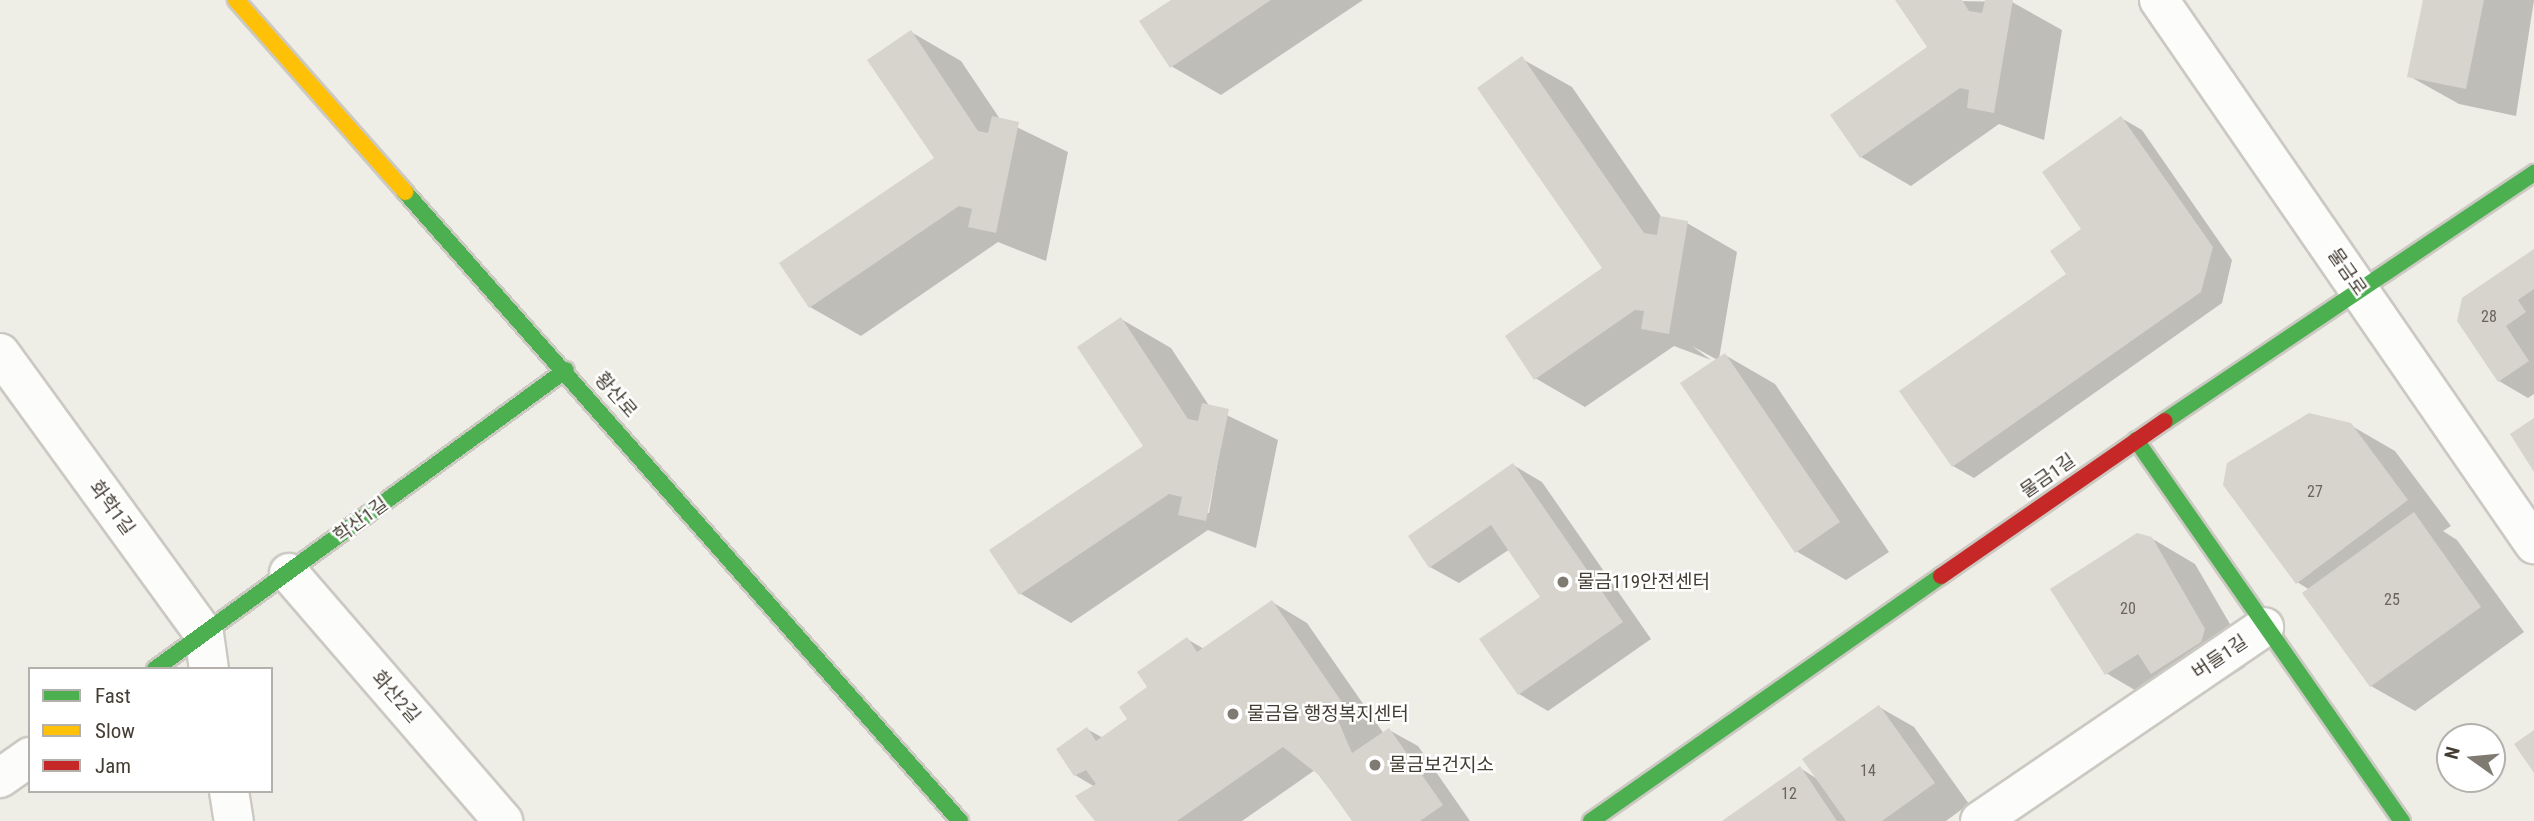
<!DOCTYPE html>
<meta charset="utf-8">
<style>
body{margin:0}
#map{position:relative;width:2534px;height:821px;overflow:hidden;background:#eeede6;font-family:"Roboto Condensed","Noto Sans KR",sans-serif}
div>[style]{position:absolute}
.shadow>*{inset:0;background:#0003}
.building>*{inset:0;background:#d6d4cd}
.roads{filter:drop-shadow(2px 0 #cbc9c2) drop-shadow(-2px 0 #cbc9c2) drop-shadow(0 2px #cbc9c2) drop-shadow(0 -2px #cbc9c2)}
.street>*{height:38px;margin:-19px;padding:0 19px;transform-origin:19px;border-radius:19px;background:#fcfcfb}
.fast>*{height:16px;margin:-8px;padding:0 8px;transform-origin:8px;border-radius:8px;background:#4caf50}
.slow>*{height:16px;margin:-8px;padding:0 8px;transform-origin:8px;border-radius:8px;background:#ffc107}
.jam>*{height:16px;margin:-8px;padding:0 8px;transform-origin:8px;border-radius:8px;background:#c62828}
.dots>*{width:19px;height:19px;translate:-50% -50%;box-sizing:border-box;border:4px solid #fff;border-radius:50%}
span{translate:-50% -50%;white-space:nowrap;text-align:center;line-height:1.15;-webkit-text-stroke:5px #fff;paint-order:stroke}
.number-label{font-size:16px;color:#6a645b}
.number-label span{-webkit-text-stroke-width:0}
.street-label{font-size:19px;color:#443d33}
.poi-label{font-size:19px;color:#443d33}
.left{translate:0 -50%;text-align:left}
.legend{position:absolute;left:28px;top:667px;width:245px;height:126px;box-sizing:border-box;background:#fff;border:2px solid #b4b1ad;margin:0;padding:9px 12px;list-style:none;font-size:21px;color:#443d33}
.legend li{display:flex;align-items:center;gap:14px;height:35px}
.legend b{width:35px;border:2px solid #b4b1ad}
.north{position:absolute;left:2436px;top:723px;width:70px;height:70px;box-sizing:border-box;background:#fff;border:2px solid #b4b1ad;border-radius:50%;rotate:285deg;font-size:19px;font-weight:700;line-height:28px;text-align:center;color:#443d33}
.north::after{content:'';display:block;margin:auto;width:24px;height:32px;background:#807b72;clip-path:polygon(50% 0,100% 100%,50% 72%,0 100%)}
</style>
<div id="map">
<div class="shadow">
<div style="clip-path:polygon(1174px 0,1363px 0,1221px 95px,1171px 66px)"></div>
<div style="clip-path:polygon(1897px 0,2012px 2px,2062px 30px,2044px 140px,1999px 124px,1911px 186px,1861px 157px,1930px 47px)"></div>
<div style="clip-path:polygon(2425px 0,2534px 0,2516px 116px,2459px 104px,2409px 76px)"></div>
<div style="clip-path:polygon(911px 32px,961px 61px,1000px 119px,1068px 152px,1046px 261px,998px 242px,861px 336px,810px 307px,936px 159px)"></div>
<div style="clip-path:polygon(1522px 59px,1572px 87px,1662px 218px,1687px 223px,1737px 252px,1719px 359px,1725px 355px,1775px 384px,1889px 552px,1846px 580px,1796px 551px,1723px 363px,1692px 346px,1711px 360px,1674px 346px,1585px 407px,1535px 378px,1604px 268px)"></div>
<div style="clip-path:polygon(2121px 118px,2142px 130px,2232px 260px,2222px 303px,1974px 478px,1953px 466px,2069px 275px)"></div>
<div style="clip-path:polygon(2534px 252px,2534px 394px,2528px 398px,2499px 381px,2459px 321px)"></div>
<div style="clip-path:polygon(evenodd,1121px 319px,1171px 348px,1210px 407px,1278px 440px,1256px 548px,1208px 530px,1071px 623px,1021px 594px,991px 551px,1146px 446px,1121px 319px,1223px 430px,1209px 513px,1205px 513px,1223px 430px)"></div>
<div style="clip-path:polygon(2350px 425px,2395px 451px,2451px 526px,2443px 531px,2457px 540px,2524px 632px,2415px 711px,2371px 686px,2310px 590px,2297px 582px)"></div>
<div style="clip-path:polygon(1513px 465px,1542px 482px,1651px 639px,1548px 711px,1519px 694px,1543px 597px,1510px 549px,1459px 583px,1430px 567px)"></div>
<div style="clip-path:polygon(2151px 538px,2195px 564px,2248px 655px,2245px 667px,2196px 698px,2172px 684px,2150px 699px,2106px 673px)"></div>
<div style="clip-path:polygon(1272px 602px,1307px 623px,1384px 734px,1389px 730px,1418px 746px,1470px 821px,1354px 821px,1315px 770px,1242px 821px,1097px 821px,1095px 787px,1075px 775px,1087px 729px,1103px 738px,1130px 719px,1187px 639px,1204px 649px)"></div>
<div style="clip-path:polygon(1879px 707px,1914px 727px,1969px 804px,1946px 821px,1725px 821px,1800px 768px,1819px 780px)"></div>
</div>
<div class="building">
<div style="clip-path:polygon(1171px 0,1271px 0,1170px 68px,1139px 21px)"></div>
<div style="clip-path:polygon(1895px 0,1962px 0,1969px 11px,1982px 13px,1985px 0,2013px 0,1994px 113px,1967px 108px,1969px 90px,1960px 88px,1860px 158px,1830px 115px,1927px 47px)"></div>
<div style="clip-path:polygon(2423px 0,2484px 0,2466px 89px,2407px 77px)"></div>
<div style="clip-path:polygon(911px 30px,978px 131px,988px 133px,992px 116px,1019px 122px,996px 233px,968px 227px,972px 209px,959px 206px,809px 308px,779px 263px,934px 158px,867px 60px)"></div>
<div style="clip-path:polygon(1522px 56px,1644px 233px,1657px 235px,1660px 216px,1688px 221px,1669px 334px,1641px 329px,1644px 311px,1635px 310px,1534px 380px,1505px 336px,1602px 268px,1477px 88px)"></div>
<div style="clip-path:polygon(2121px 116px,2213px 247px,2201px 292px,1952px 467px,1899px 391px,2066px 274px,2050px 251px,2081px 229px,2042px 172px)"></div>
<div style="clip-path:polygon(2534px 249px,2534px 289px,2518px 300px,2526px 312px,2506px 326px,2529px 361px,2498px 382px,2457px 321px,2462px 298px)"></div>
<div style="clip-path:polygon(1121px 317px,1188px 419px,1198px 421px,1202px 403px,1229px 409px,1206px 521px,1178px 515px,1182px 497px,1169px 494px,1019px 595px,989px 550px,1143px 446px,1077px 347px)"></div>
<div style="clip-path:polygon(1725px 353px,1840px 522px,1795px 553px,1680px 383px)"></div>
<div style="clip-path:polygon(2309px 413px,2351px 423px,2408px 500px,2296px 584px,2223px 485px,2227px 463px)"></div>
<div style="clip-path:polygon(2534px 418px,2534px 472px,2510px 434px)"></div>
<div style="clip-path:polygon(1513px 463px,1623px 622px,1518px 695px,1479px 639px,1540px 597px,1491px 525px,1429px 568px,1408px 536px)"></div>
<div style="clip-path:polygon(2414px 512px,2481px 607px,2370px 687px,2302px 593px)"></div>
<div style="clip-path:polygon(2137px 533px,2152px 537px,2205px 629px,2201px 642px,2151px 674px,2138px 654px,2105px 675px,2050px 589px)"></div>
<div style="clip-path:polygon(1272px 600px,1348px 711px,1337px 718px,1352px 753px,1389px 728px,1443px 805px,1420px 821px,1352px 821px,1320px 776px,1283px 747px,1177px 821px,1095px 821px,1075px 796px,1096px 784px,1086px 770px,1074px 776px,1056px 749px,1087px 727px,1096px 741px,1127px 719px,1119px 707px,1147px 687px,1137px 672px,1187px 637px,1197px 652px)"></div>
<div style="clip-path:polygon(1879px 705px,1935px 783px,1882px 821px,1846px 821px,1802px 759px)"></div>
<div style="clip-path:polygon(2534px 730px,2534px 773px,2514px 744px)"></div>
<div style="clip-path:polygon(1800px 766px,1837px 821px,1722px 821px)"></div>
</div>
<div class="roads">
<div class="street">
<div style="left:2159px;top:0;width:661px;rotate:55.42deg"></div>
<div style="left:0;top:353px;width:347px;rotate:54deg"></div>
<div style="left:204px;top:634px;width:35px;rotate:82deg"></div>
<div style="left:289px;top:573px;width:328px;rotate:49.2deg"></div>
<div style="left:0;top:778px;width:37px;rotate:-35deg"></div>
<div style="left:229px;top:791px;width:30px;rotate:81deg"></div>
<div style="left:1980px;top:821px;width:344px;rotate:-34.3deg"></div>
</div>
<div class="fast">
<div style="left:405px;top:192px;width:839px;rotate:48.58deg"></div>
<div style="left:2165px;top:421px;width:445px;rotate:-33.9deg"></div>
<div style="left:2136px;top:440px;width:465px;rotate:55.1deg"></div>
<div style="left:155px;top:669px;width:508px;rotate:-36.04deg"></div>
<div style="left:1591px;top:821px;width:427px;rotate:-35deg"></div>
</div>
<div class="slow">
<div style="left:236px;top:0;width:256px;rotate:48.6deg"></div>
</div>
<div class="jam">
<div style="left:1941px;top:576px;width:272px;rotate:-34.7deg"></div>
</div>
</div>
<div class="dots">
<div style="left:1563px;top:582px;background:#807b72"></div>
<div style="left:1233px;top:714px;background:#807b72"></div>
<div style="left:1375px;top:765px;background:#807b72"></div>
</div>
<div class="number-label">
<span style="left:2489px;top:317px">28</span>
<span style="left:2315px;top:492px">27</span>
<span style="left:2392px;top:600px">25</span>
<span style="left:2128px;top:609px">20</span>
<span style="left:1868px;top:771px">14</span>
<span style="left:1789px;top:794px">12</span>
</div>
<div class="street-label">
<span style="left:2347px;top:272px;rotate:55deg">물금로</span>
<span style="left:616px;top:395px;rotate:49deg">황산로</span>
<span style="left:2048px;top:476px;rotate:-35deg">물금1길</span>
<span style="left:112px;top:508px;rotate:54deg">화학1길</span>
<span style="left:361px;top:520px;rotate:-36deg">학산1길</span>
<span style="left:2220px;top:657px;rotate:-34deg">버들1길</span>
<span style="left:396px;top:697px;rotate:49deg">화산2길</span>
</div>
<div class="poi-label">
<span class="left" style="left:1577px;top:582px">물금119안전센터</span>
<span class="left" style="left:1247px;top:714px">물금읍 행정복지센터</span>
<span class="left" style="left:1389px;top:765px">물금보건지소</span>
</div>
<ul class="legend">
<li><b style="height:9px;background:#4caf50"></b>Fast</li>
<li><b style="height:9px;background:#ffc107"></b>Slow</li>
<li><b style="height:9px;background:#c62828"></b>Jam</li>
</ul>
<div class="north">N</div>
</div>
